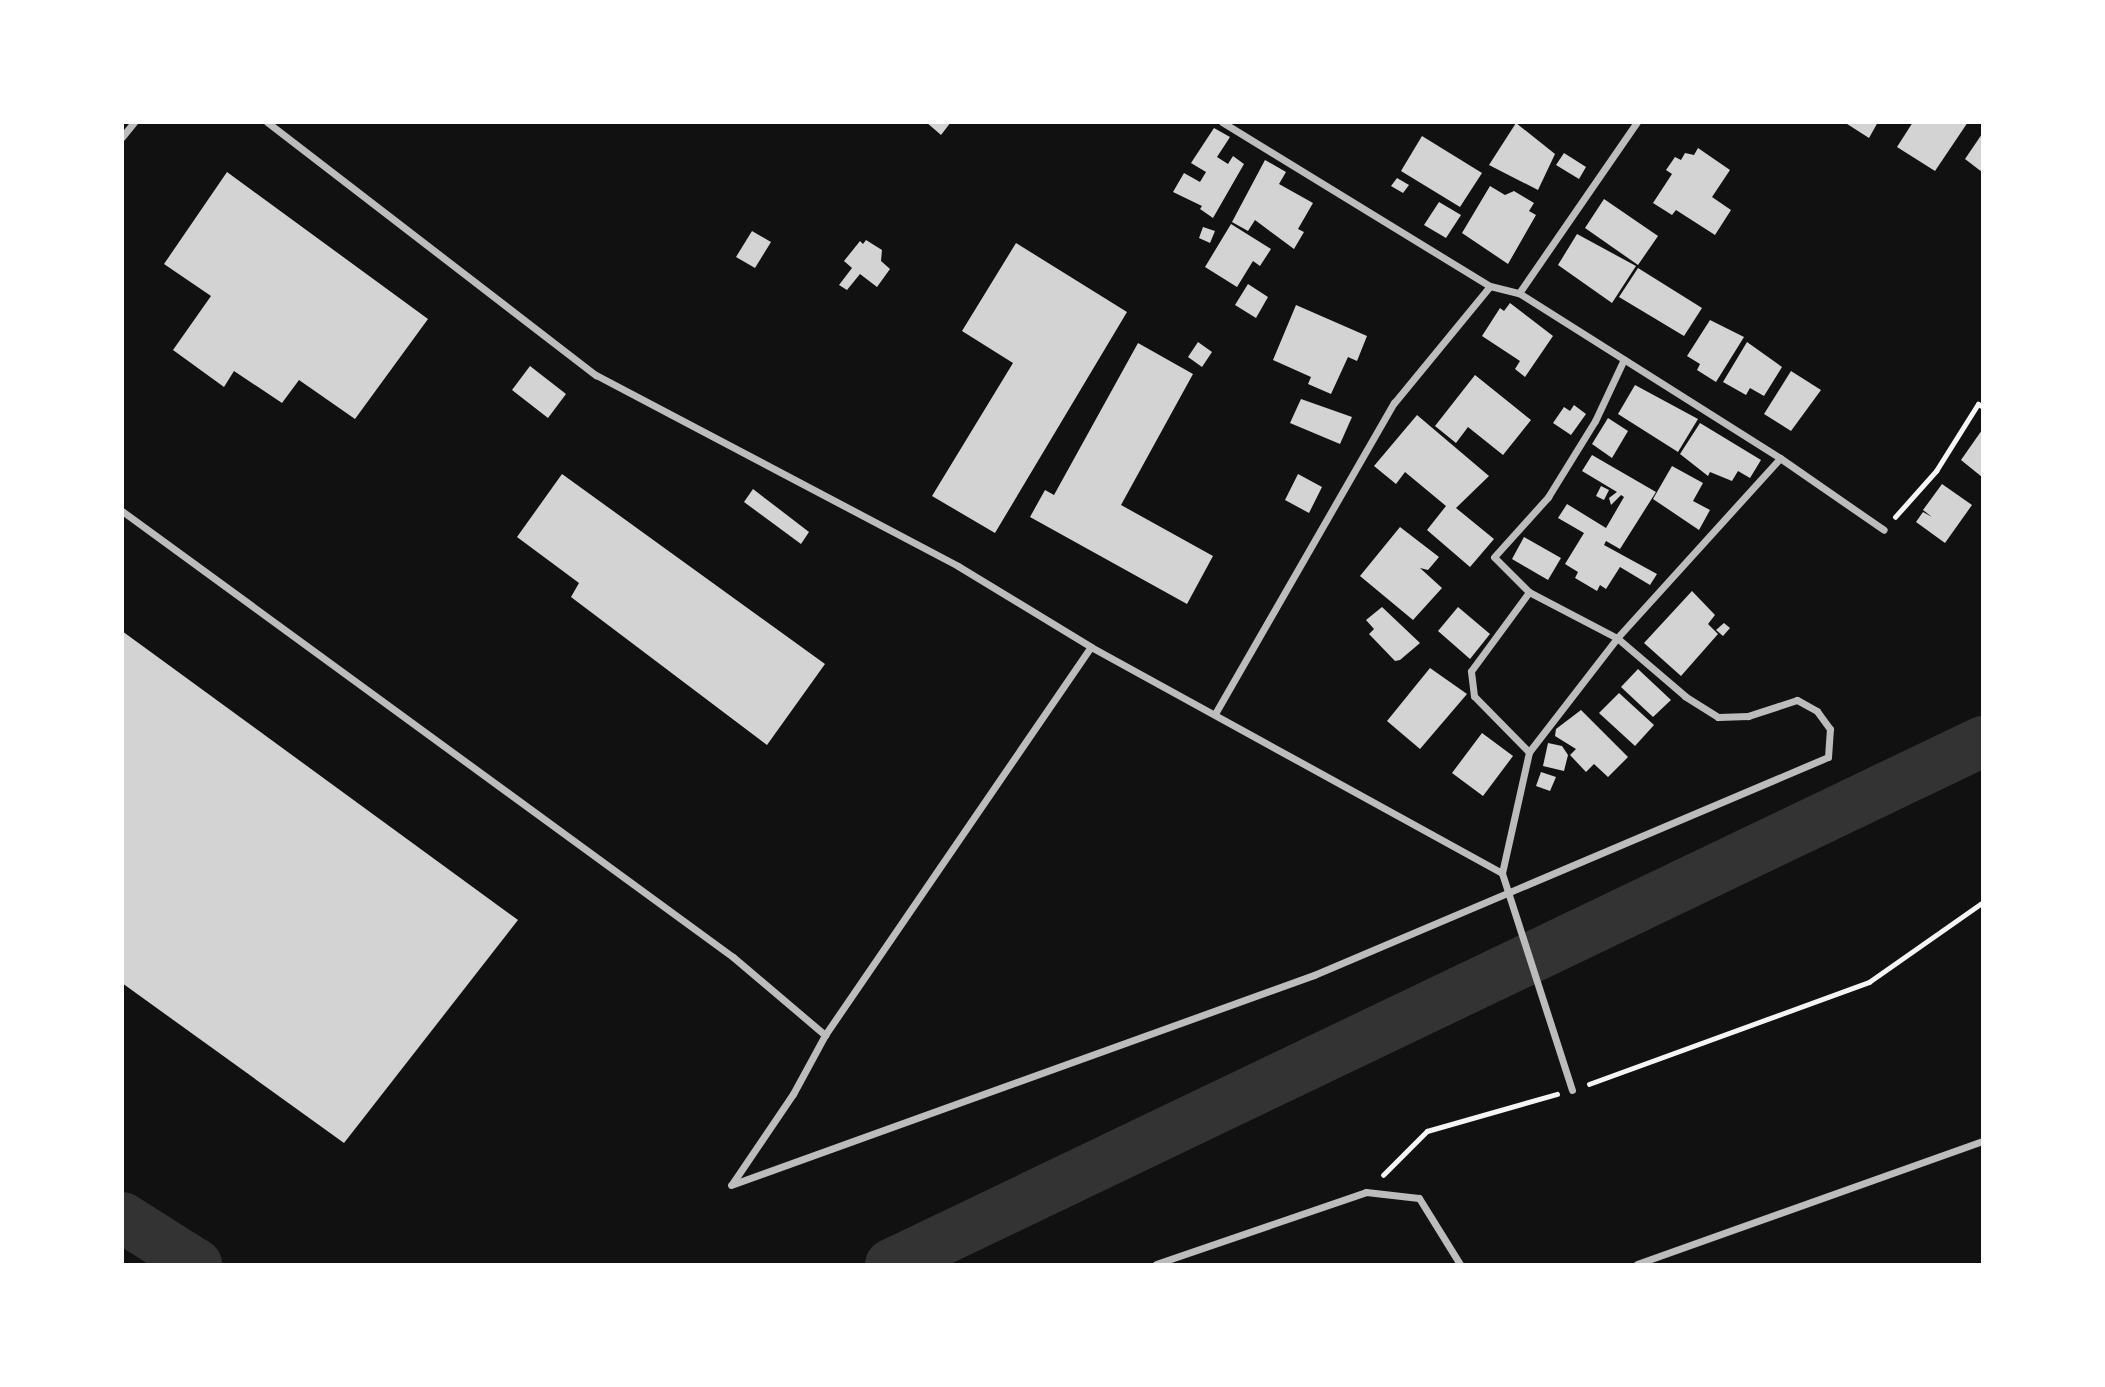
<!DOCTYPE html>
<style>
body{margin:0}
#map{position:relative;width:2105px;height:1387px;overflow:hidden;background:#111;font-family:Poppins,sans-serif}
div>[style]{position:absolute}
.river>*{height:51px;margin:-25.5px;padding:0 25.5px;transform-origin:25.5px;border-radius:25.5px;background:#333}
.building>*{inset:0;background:#d3d3d3}
.path>*{height:4.5px;margin:-2.25px;padding:0 2.25px;transform-origin:2.25px;border-radius:2.25px;background:#f5f5f5}
.minor>*{height:7px;margin:-3.5px;padding:0 3.5px;transform-origin:3.5px;border-radius:3.5px;background:#bcbcbc}
span{translate:-50% -50%;white-space:nowrap;text-align:center;line-height:1.15;-webkit-text-stroke:6px #fff;paint-order:stroke}
.frame{position:absolute;inset:0;border:124px solid #fff;pointer-events:none}
</style>
<div id="map">
<div class="river">
<div style="left:122px;top:1217px;width:88px;rotate:32.4deg"></div>
<div style="left:890px;top:1264px;width:1211px;rotate:-25.59deg"></div>
</div>
<div class="building">
<div style="clip-path:polygon(926px 122px,951px 122px,941px 135px)"></div>
<div style="clip-path:polygon(1844px 122px,1878px 122px,1869px 138px)"></div>
<div style="clip-path:polygon(1913px 122px,1968px 122px,1935px 171px,1897px 147px)"></div>
<div style="clip-path:polygon(1516px 123px,1555px 154px,1538px 190px,1489px 165px)"></div>
<div style="clip-path:polygon(1214px 128px,1230px 137px,1217px 157px,1228px 164px,1233px 156px,1244px 164px,1213px 218px,1200px 209px,1202px 206px,1173px 192px,1184px 173px,1200px 182px,1206px 172px,1191px 163px)"></div>
<div style="clip-path:polygon(1982px 134px,1982px 172px,1965px 159px)"></div>
<div style="clip-path:polygon(1422px 136px,1482px 173px,1460px 207px,1401px 171px)"></div>
<div style="clip-path:polygon(1698px 148px,1730px 170px,1712px 197px,1731px 210px,1715px 235px,1676px 210px,1672px 215px,1653px 203px,1672px 174px,1666px 170px,1675px 157px,1681px 160px,1685px 153px,1694px 155px)"></div>
<div style="clip-path:polygon(1564px 153px,1586px 167px,1579px 179px,1556px 165px)"></div>
<div style="clip-path:polygon(1265px 160px,1286px 172px,1279px 184px,1313px 203px,1298px 229px,1304px 232px,1294px 249px,1255px 220px,1248px 231px,1232px 222px)"></div>
<div style="clip-path:polygon(227px 172px,428px 319px,355px 419px,299px 380px,282px 403px,234px 371px,224px 387px,173px 350px,211px 296px,164px 264px)"></div>
<div style="clip-path:polygon(1397px 178px,1409px 185px,1403px 193px,1391px 186px)"></div>
<div style="clip-path:polygon(1490px 186px,1505px 195px,1514px 191px,1534px 203px,1529px 211px,1536px 215px,1508px 264px,1462px 233px)"></div>
<div style="clip-path:polygon(1604px 199px,1658px 236px,1638px 265px,1585px 228px)"></div>
<div style="clip-path:polygon(1439px 202px,1461px 215px,1446px 238px,1424px 225px)"></div>
<div style="clip-path:polygon(1231px 224px,1271px 249px,1260px 266px,1253px 261px,1237px 287px,1205px 267px)"></div>
<div style="clip-path:polygon(1203px 227px,1215px 231px,1210px 243px,1199px 238px)"></div>
<div style="clip-path:polygon(752px 231px,771px 242px,755px 268px,736px 257px)"></div>
<div style="clip-path:polygon(1577px 234px,1636px 266px,1612px 303px,1558px 265px)"></div>
<div style="clip-path:polygon(866px 240px,882px 250px,881px 261px,890px 269px,877px 287px,860px 274px,847px 290px,839px 285px,852px 268px,844px 261px,860px 241px,863px 244px)"></div>
<div style="clip-path:polygon(1016px 243px,1127px 312px,995px 533px,932px 496px,1013px 363px,962px 331px)"></div>
<div style="clip-path:polygon(1638px 268px,1702px 308px,1684px 336px,1619px 297px)"></div>
<div style="clip-path:polygon(1248px 284px,1268px 297px,1256px 318px,1235px 305px)"></div>
<div style="clip-path:polygon(1510px 303px,1553px 336px,1525px 377px,1515px 369px,1520px 361px,1482px 336px,1500px 308px,1504px 311px)"></div>
<div style="clip-path:polygon(1296px 305px,1367px 336px,1357px 361px,1348px 357px,1331px 394px,1308px 384px,1311px 377px,1273px 360px)"></div>
<div style="clip-path:polygon(1710px 320px,1744px 337px,1716px 382px,1697px 370px,1700px 364px,1687px 356px)"></div>
<div style="clip-path:polygon(1198px 342px,1212px 352px,1202px 367px,1188px 357px)"></div>
<div style="clip-path:polygon(1747px 342px,1782px 367px,1764px 396px,1750px 388px,1746px 395px,1723px 382px)"></div>
<div style="clip-path:polygon(1138px 343px,1193px 374px,1121px 505px,1213px 556px,1187px 604px,1030px 517px,1045px 490px,1054px 495px)"></div>
<div style="clip-path:polygon(530px 366px,566px 394px,548px 418px,512px 390px)"></div>
<div style="clip-path:polygon(1791px 371px,1821px 390px,1791px 431px,1764px 414px)"></div>
<div style="clip-path:polygon(1475px 375px,1531px 420px,1503px 455px,1468px 427px,1456px 443px,1435px 426px)"></div>
<div style="clip-path:polygon(1635px 385px,1698px 419px,1678px 452px,1618px 414px)"></div>
<div style="clip-path:polygon(1301px 399px,1352px 417px,1340px 444px,1290px 423px)"></div>
<div style="clip-path:polygon(1574px 405px,1586px 414px,1571px 435px,1553px 423px,1564px 407px,1570px 411px)"></div>
<div style="clip-path:polygon(1417px 415px,1489px 476px,1456px 508px,1494px 539px,1470px 567px,1427px 530px,1446px 506px,1405px 472px,1396px 484px,1374px 466px)"></div>
<div style="clip-path:polygon(1608px 418px,1628px 431px,1612px 458px,1592px 444px)"></div>
<div style="clip-path:polygon(1700px 423px,1761px 460px,1750px 478px,1738px 471px,1732px 481px,1710px 472px,1708px 476px,1680px 454px)"></div>
<div style="clip-path:polygon(1982px 430px,1982px 477px,1961px 460px)"></div>
<div style="clip-path:polygon(1592px 455px,1656px 492px,1620px 549px,1606px 541px,1604px 545px,1657px 574px,1650px 585px,1620px 567px,1606px 589px,1600px 585px,1597px 591px,1575px 578px,1578px 572px,1565px 564px,1584px 533px,1558px 518px,1567px 504px,1606px 528px,1624px 497px,1621px 495px,1611px 505px,1609px 498px,1617px 492px,1582px 471px)"></div>
<div style="clip-path:polygon(1672px 466px,1703px 483px,1693px 501px,1710px 510px,1699px 530px,1653px 499px)"></div>
<div style="clip-path:polygon(562px 474px,825px 664px,767px 745px,571px 597px,579px 583px,517px 537px)"></div>
<div style="clip-path:polygon(1298px 474px,1322px 487px,1309px 513px,1285px 500px)"></div>
<div style="clip-path:polygon(1942px 484px,1972px 505px,1945px 543px,1916px 522px,1923px 512px,1932px 517px,1923px 510px)"></div>
<div style="clip-path:polygon(1601px 486px,1609px 490px,1604px 500px,1596px 496px)"></div>
<div style="clip-path:polygon(753px 489px,809px 532px,801px 544px,744px 502px)"></div>
<div style="clip-path:polygon(1400px 527px,1439px 557px,1428px 570px,1420px 568px,1442px 588px,1413px 620px,1360px 576px)"></div>
<div style="clip-path:polygon(1524px 537px,1561px 558px,1548px 580px,1512px 559px)"></div>
<div style="clip-path:polygon(1692px 591px,1715px 615px,1708px 624px,1718px 634px,1681px 676px,1644px 643px)"></div>
<div style="clip-path:polygon(1382px 607px,1420px 643px,1400px 660px,1395px 661px,1369px 634px,1374px 629px,1366px 620px)"></div>
<div style="clip-path:polygon(1458px 607px,1490px 634px,1470px 659px,1438px 631px)"></div>
<div style="clip-path:polygon(1724px 623px,1730px 628px,1723px 636px,1716px 630px)"></div>
<div style="clip-path:polygon(122px 631px,518px 920px,344px 1143px,122px 983px)"></div>
<div style="clip-path:polygon(1430px 668px,1467px 694px,1420px 749px,1387px 721px)"></div>
<div style="clip-path:polygon(1638px 669px,1671px 700px,1653px 717px,1621px 687px)"></div>
<div style="clip-path:polygon(1619px 693px,1654px 725px,1635px 746px,1599px 713px)"></div>
<div style="clip-path:polygon(1581px 710px,1628px 757px,1608px 777px,1594px 764px,1586px 772px,1570px 755px,1576px 749px,1555px 736px,1556px 729px)"></div>
<div style="clip-path:polygon(1482px 733px,1513px 756px,1483px 796px,1452px 773px)"></div>
<div style="clip-path:polygon(1548px 743px,1562px 746px,1568px 755px,1564px 771px,1543px 766px)"></div>
<div style="clip-path:polygon(1541px 772px,1556px 777px,1550px 791px,1536px 786px)"></div>
</div>
<div class="path">
<div style="left:1895px;top:517px;width:62px;rotate:-48.3deg"></div>
<div style="left:1936px;top:471px;width:79px;rotate:-57.9deg"></div>
<div style="left:1978px;top:404px;width:4px;rotate:27deg"></div>
<div style="left:1589px;top:1084px;width:298px;rotate:-20deg"></div>
<div style="left:1869px;top:982px;width:138px;rotate:-35deg"></div>
<div style="left:1383px;top:1175px;width:62px;rotate:-45deg"></div>
<div style="left:1427px;top:1131px;width:135px;rotate:-15.9deg"></div>
</div>
<div class="minor">
<div style="left:267px;top:122px;width:415px;rotate:37.6deg"></div>
<div style="left:596px;top:375px;width:409px;rotate:27.8deg"></div>
<div style="left:958px;top:566px;width:156px;rotate:31.3deg"></div>
<div style="left:1091px;top:647px;width:469px;rotate:28.8deg"></div>
<div style="left:1222px;top:122px;width:314px;rotate:31.5deg"></div>
<div style="left:1490px;top:286px;width:30px;rotate:14deg"></div>
<div style="left:1519px;top:293px;width:208px;rotate:-55.4deg"></div>
<div style="left:122px;top:137px;width:19px;rotate:-51deg"></div>
<div style="left:1519px;top:293px;width:309px;rotate:32.3deg"></div>
<div style="left:1780px;top:458px;width:126px;rotate:34.7deg"></div>
<div style="left:122px;top:511px;width:756px;rotate:36.13deg"></div>
<div style="left:733px;top:957px;width:121px;rotate:40.3deg"></div>
<div style="left:825px;top:1035px;width:470px;rotate:-55.6deg"></div>
<div style="left:1216px;top:712px;width:357px;rotate:-60.1deg"></div>
<div style="left:1394px;top:403px;width:151px;rotate:-50.6deg"></div>
<div style="left:1529px;top:752px;width:78px;rotate:-134.5deg"></div>
<div style="left:1474px;top:696px;width:25px;rotate:-97deg"></div>
<div style="left:1471px;top:671px;width:98px;rotate:-53.7deg"></div>
<div style="left:1572px;top:1090px;width:228px;rotate:-107.9deg"></div>
<div style="left:1502px;top:873px;width:124px;rotate:-77.4deg"></div>
<div style="left:1529px;top:752px;width:144px;rotate:-52.3deg"></div>
<div style="left:1617px;top:638px;width:243px;rotate:-47.8deg"></div>
<div style="left:732px;top:1184px;width:109px;rotate:-55.9deg"></div>
<div style="left:793px;top:1094px;width:67px;rotate:-61.5deg"></div>
<div style="left:731px;top:1185px;width:620px;rotate:-19.81deg"></div>
<div style="left:1314px;top:975px;width:558px;rotate:-22.98deg"></div>
<div style="left:1828px;top:757px;width:28px;rotate:-86deg"></div>
<div style="left:1830px;top:729px;width:22px;rotate:-126deg"></div>
<div style="left:1817px;top:711px;width:23px;rotate:-151deg"></div>
<div style="left:1797px;top:700px;width:52px;rotate:161.9deg"></div>
<div style="left:1748px;top:716px;width:30px;rotate:178deg"></div>
<div style="left:1718px;top:717px;width:39px;rotate:-148deg"></div>
<div style="left:1685px;top:696px;width:89px;rotate:-139.5deg"></div>
<div style="left:1617px;top:638px;width:99px;rotate:-152.4deg"></div>
<div style="left:1529px;top:592px;width:49px;rotate:-135deg"></div>
<div style="left:1494px;top:557px;width:81px;rotate:-48deg"></div>
<div style="left:1548px;top:497px;width:89px;rotate:-58.3deg"></div>
<div style="left:1595px;top:421px;width:68px;rotate:-64.9deg"></div>
<div style="left:1156px;top:1264px;width:222px;rotate:-18.9deg"></div>
<div style="left:1366px;top:1192px;width:53px;rotate:6.5deg"></div>
<div style="left:1419px;top:1198px;width:78px;rotate:58.2deg"></div>
<div style="left:1637px;top:1264px;width:366px;rotate:-19.6deg"></div>
</div>
<div class="frame"></div>
</div>
